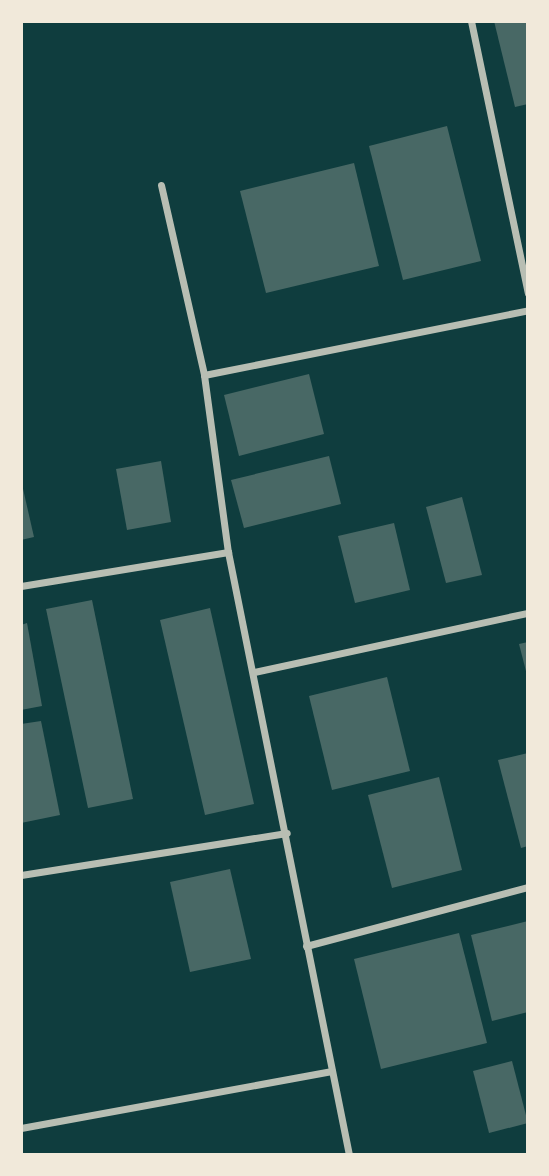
<!DOCTYPE html>
<style>
body{margin:0}
#map{position:relative;width:549px;height:1176px;overflow:hidden;background:#0f3d3e;font-family:Arial,sans-serif}
div>[style]{position:absolute}
.building>*{inset:0;background:#486865}
.minor>*{height:7px;margin:-3.5px;padding:0 3.5px;transform-origin:3.5px;border-radius:3.5px;background:#b8beb3}
span{translate:-50% -50%;white-space:nowrap;text-align:center;line-height:1.15;-webkit-text-stroke:5px #f1e9da;paint-order:stroke}
.frame{position:absolute;inset:0;border:23px solid #f1e9da;pointer-events:none}
</style>
<div id="map">
<div class="building">
<div style="clip-path:polygon(494px 21px,528px 21px,528px 104px,515px 107px)"></div>
<div style="clip-path:polygon(447px 126px,481px 261px,403px 280px,369px 146px)"></div>
<div style="clip-path:polygon(354px 163px,379px 266px,266px 293px,240px 191px)"></div>
<div style="clip-path:polygon(309px 374px,324px 434px,239px 456px,224px 395px)"></div>
<div style="clip-path:polygon(329px 456px,341px 504px,244px 528px,231px 480px)"></div>
<div style="clip-path:polygon(161px 461px,171px 522px,127px 530px,116px 469px)"></div>
<div style="clip-path:polygon(21px 480px,34px 537px,21px 540px)"></div>
<div style="clip-path:polygon(462px 497px,482px 575px,446px 583px,426px 507px)"></div>
<div style="clip-path:polygon(394px 523px,410px 590px,355px 603px,338px 536px)"></div>
<div style="clip-path:polygon(92px 600px,133px 799px,88px 808px,46px 609px)"></div>
<div style="clip-path:polygon(210px 608px,254px 804px,205px 815px,160px 620px)"></div>
<div style="clip-path:polygon(27px 623px,42px 706px,21px 710px,21px 625px)"></div>
<div style="clip-path:polygon(528px 642px,528px 675px,527px 675px,519px 644px)"></div>
<div style="clip-path:polygon(387px 677px,410px 771px,332px 790px,309px 696px)"></div>
<div style="clip-path:polygon(41px 721px,60px 815px,21px 823px,21px 724px)"></div>
<div style="clip-path:polygon(528px 753px,528px 846px,521px 848px,498px 760px)"></div>
<div style="clip-path:polygon(439px 777px,462px 870px,392px 888px,368px 795px)"></div>
<div style="clip-path:polygon(230px 869px,251px 959px,190px 972px,170px 882px)"></div>
<div style="clip-path:polygon(528px 921px,528px 1012px,492px 1021px,471px 935px)"></div>
<div style="clip-path:polygon(459px 933px,487px 1043px,381px 1069px,354px 959px)"></div>
<div style="clip-path:polygon(512px 1061px,528px 1123px,489px 1133px,473px 1071px)"></div>
</div>
<div class="minor">
<div style="left:471px;top:21px;width:278px;rotate:78.2deg"></div>
<div style="left:161px;top:185px;width:195px;rotate:77.2deg"></div>
<div style="left:204px;top:375px;width:179px;rotate:82.3deg"></div>
<div style="left:228px;top:552px;width:615px;rotate:78.65deg"></div>
<div style="left:204px;top:375px;width:330px;rotate:-11.3deg"></div>
<div style="left:21px;top:586px;width:210px;rotate:-9.3deg"></div>
<div style="left:254px;top:672px;width:280px;rotate:-12.2deg"></div>
<div style="left:21px;top:875px;width:269px;rotate:-9deg"></div>
<div style="left:306px;top:946px;width:230px;rotate:-14.9deg"></div>
<div style="left:21px;top:1128px;width:316px;rotate:-10.4deg"></div>
</div>
<div class="frame"></div>
</div>
